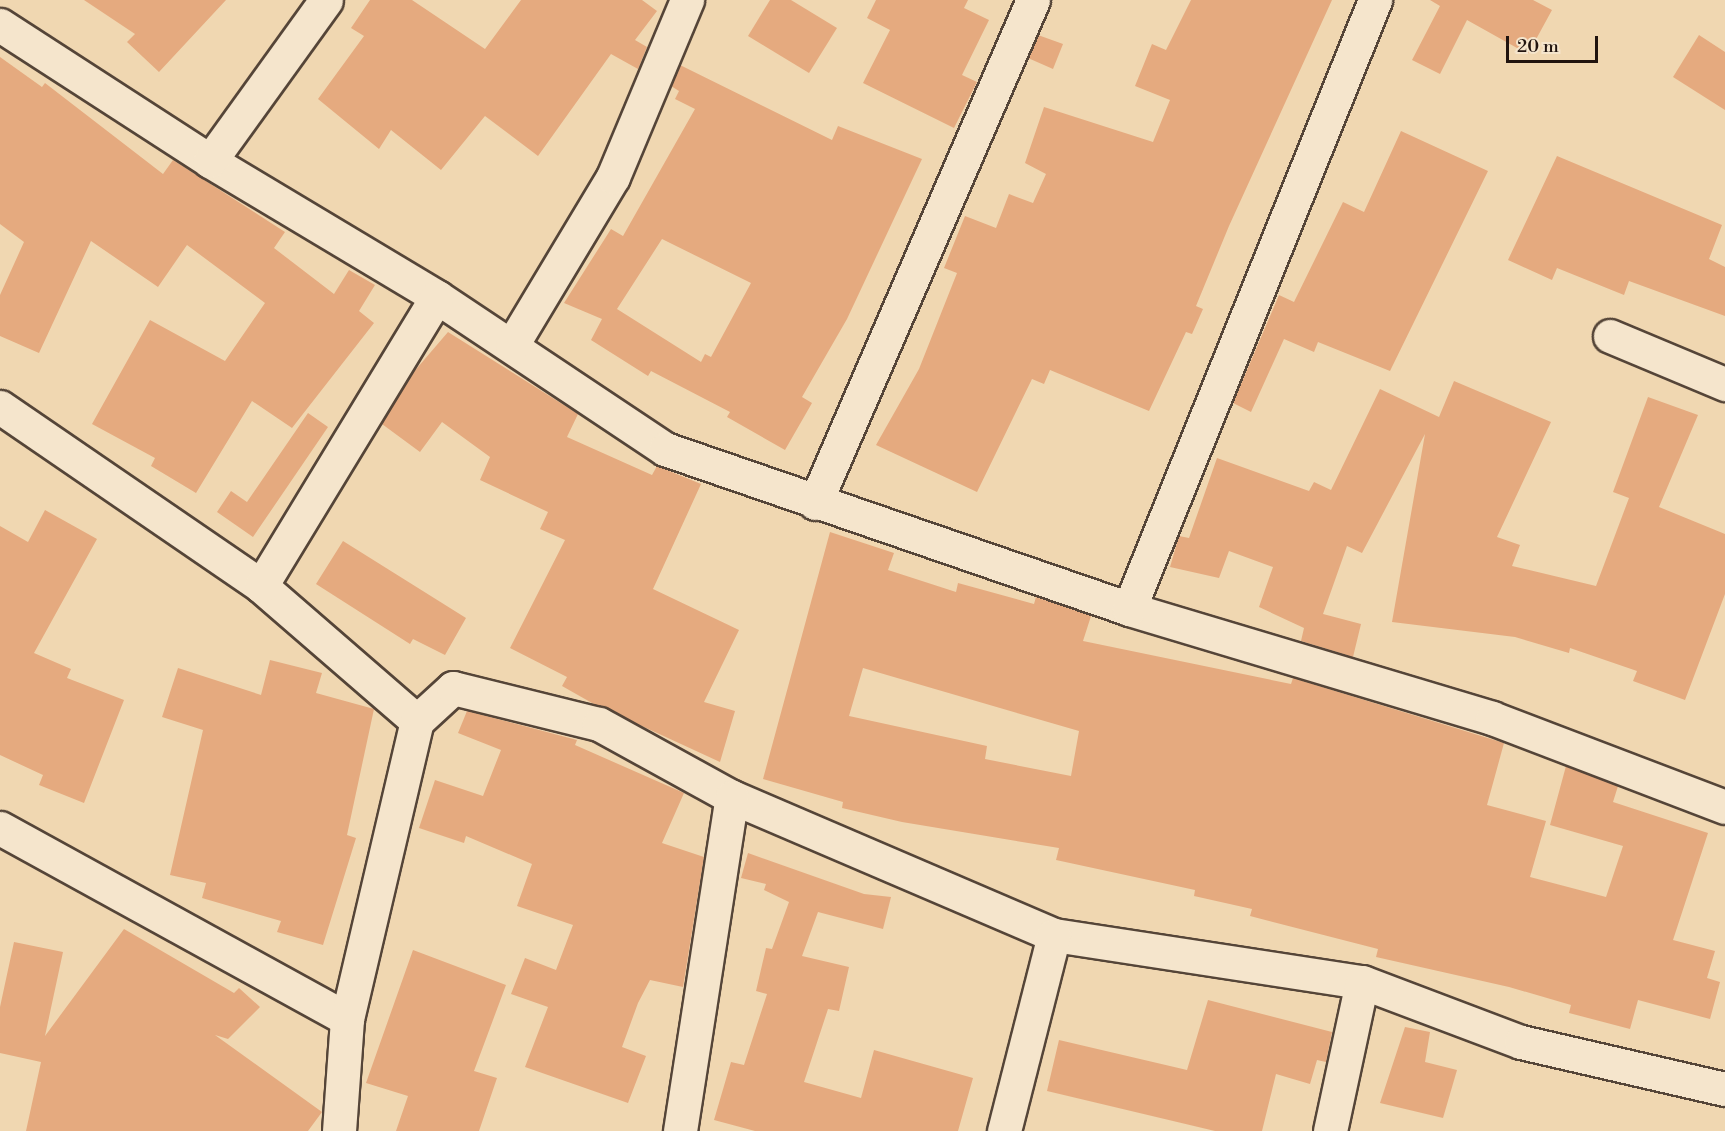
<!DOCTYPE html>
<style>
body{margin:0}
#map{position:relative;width:1725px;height:1131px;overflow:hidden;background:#f0d7b1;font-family:"Libre Bodoni",serif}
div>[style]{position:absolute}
.building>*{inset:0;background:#e5aa7f}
.roads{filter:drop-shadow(2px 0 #554538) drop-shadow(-2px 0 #554538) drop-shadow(0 2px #554538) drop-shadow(0 -2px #554538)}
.minor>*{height:33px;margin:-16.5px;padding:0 16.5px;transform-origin:16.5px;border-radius:16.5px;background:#f5e5cc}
span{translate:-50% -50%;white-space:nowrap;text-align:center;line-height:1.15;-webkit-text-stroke:6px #f5e5cc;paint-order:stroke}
.scale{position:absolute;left:1506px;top:36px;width:92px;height:27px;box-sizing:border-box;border:3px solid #21140f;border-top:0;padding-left:8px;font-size:18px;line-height:21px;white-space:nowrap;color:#21140f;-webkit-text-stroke:4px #f5e5cc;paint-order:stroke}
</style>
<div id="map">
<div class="building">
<div style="clip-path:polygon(84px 0,226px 0,159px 72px,127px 42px,135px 34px)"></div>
<div style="clip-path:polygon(370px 0,412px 0,485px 49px,521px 0,642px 0,657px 11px,635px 40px,647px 47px,638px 69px,611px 54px,538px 156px,485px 116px,441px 170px,391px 130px,379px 149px,318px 99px,364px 36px,351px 28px)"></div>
<div style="clip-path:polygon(770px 0,791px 0,837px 28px,809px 73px,748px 36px)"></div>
<div style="clip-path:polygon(876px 0,968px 0,964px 8px,989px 20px,962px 75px,977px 82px,954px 128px,863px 83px,890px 30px,867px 18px)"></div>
<div style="clip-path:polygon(1191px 0,1332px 0,1229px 226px,1196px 306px,1203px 309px,1192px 334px,1186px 332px,1149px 411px,1050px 370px,1044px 384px,1032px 379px,977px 492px,876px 445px,919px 369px,957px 273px,944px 268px,965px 216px,996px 228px,1009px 194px,1033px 203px,1046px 174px,1025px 163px,1044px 107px,1153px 142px,1170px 100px,1135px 86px,1152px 44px,1166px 50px)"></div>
<div style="clip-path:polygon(1430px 0,1533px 0,1552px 10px,1528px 54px,1467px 20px,1440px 74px,1412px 60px,1440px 6px)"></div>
<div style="clip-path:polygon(1038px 35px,1063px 44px,1053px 69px,1028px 58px)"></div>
<div style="clip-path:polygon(1699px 35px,1725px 52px,1725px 110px,1673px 77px)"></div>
<div style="clip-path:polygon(0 57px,42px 87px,45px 83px,163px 174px,173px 160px,285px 232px,274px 248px,334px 294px,349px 270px,375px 285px,359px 311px,374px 323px,292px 428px,252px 401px,196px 493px,151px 466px,155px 458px,92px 424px,150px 320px,225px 361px,265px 303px,187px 245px,158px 287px,91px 241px,39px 353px,0 336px,0 295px,24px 242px,0 224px)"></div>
<div style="clip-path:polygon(evenodd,680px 65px,832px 140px,838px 126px,922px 159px,847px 319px,802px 397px,812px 403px,785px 450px,727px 417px,730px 412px,651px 371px,648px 376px,591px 340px,602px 319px,564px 303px,611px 229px,623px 236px,695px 109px,675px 99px,679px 91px,671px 86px,680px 65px,662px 239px,751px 283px,711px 357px,705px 354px,701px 362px,617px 309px,662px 239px)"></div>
<div style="clip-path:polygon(1401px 131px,1488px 171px,1390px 371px,1318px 342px,1314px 352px,1284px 339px,1251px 412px,1233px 403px,1279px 295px,1294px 302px,1343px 202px,1364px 212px)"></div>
<div style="clip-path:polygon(1557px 156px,1722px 225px,1709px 259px,1725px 267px,1725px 316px,1629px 281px,1624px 295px,1557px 268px,1552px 280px,1508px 260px)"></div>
<div style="clip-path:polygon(448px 332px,578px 414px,567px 437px,652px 475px,657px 466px,701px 484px,653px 589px,739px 630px,704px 702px,735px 711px,720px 762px,592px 703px,562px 686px,567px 677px,510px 648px,565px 540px,540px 529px,548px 512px,480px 480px,490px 457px,442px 422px,420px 452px,382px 424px,412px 374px)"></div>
<div style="clip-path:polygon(1454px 381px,1551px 422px,1497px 537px,1520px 545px,1512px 566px,1596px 586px,1629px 498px,1613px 492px,1648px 397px,1698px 415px,1659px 507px,1725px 534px,1725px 594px,1685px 700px,1633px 681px,1637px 671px,1570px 648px,1569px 653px,1515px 637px,1392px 622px,1425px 434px,1362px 553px,1347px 546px,1323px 614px,1361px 624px,1353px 657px,1301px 641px,1304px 628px,1259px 607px,1273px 567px,1229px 551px,1219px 578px,1170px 567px,1179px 536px,1189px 538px,1217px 458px,1309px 491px,1314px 482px,1331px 490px,1380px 389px,1439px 417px)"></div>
<div style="clip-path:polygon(308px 413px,328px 427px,253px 537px,217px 512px,231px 491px,247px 502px)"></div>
<div style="clip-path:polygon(45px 510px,97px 539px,34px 653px,71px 669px,67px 678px,124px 700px,84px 803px,39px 785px,43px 775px,0 755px,0 526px,28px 542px)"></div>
<div style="clip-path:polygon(evenodd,830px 532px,894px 553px,888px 570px,956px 592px,958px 583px,1034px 604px,1036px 597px,1091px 616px,1083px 641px,1291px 684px,1293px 678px,1504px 743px,1487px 805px,1546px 821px,1530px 877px,1606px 897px,1623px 846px,1550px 825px,1566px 766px,1618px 786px,1613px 802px,1708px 833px,1673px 940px,1715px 951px,1707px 978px,1720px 982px,1710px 1019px,1638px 1000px,1630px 1029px,1569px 1013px,1571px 1005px,1509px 987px,1376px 957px,1378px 949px,1250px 916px,1252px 909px,1194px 896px,1195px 890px,1056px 860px,1059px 848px,902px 822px,842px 808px,843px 802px,763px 779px,830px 532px,863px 668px,1079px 731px,1071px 776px,985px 759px,987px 746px,849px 716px,863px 668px)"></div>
<div style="clip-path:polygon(343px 541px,466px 618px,445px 655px,413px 639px,410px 644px,316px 584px)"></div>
<div style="clip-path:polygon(270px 660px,322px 673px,316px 693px,374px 709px,347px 835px,356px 838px,323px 945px,277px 932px,281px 921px,202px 898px,206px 883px,170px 875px,203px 730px,162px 717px,178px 668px,261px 695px)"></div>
<div style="clip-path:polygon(467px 711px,577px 740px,575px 745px,684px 793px,662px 843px,704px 857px,683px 987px,650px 980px,638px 1003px,622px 1047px,646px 1056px,628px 1103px,525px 1067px,548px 1007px,511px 994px,525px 958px,556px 970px,573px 925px,517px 906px,532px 864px,466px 836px,464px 843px,419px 828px,435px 780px,483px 796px,501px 750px,458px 733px)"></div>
<div style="clip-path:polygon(748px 853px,864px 894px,891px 897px,883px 929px,818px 912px,802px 956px,849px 967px,839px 1011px,828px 1009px,804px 1082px,861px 1098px,874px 1050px,973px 1078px,958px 1131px,755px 1131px,714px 1120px,731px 1062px,744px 1065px,767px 994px,756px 991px,766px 948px,772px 949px,789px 902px,764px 890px,766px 884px,741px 878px)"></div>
<div style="clip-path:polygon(124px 929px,234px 993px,239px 988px,260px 1007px,228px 1039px,215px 1035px,322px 1112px,308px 1131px,26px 1131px,41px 1062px,0 1053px,0 1007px,14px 942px,63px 952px,45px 1036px)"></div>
<div style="clip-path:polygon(413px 950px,506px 985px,474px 1071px,497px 1078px,479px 1131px,396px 1131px,408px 1096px,366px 1083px)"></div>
<div style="clip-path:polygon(1208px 1000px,1332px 1032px,1326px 1062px,1317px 1060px,1310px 1084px,1276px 1074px,1262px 1131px,1215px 1131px,1047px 1091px,1059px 1040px,1187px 1070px)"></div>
<div style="clip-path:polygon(1405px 1027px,1430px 1032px,1425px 1062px,1457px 1070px,1443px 1118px,1380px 1103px)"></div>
</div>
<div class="roads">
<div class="minor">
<div style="left:0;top:25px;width:250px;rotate:32.9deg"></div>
<div style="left:210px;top:161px;width:265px;rotate:30.9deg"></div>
<div style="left:437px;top:297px;width:274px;rotate:33.7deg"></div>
<div style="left:665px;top:449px;width:491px;rotate:19deg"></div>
<div style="left:1129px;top:609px;width:379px;rotate:16.7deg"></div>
<div style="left:1492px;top:718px;width:249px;rotate:20.9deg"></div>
<div style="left:210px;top:161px;width:198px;rotate:-54.2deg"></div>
<div style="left:1610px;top:336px;width:125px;rotate:22.7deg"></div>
<div style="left:512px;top:345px;width:196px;rotate:-59deg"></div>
<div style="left:613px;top:177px;width:192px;rotate:-67.3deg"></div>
<div style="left:0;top:407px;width:316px;rotate:34.4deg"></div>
<div style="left:261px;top:586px;width:206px;rotate:40.9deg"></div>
<div style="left:815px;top:503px;width:548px;rotate:-66.57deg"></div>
<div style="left:261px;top:586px;width:338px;rotate:-58.7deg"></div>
<div style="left:1129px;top:609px;width:657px;rotate:-68deg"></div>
<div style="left:0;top:828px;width:396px;rotate:28.8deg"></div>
<div style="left:339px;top:1131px;width:112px;rotate:-85.9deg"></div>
<div style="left:347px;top:1019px;width:306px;rotate:-76.8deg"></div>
<div style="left:417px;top:721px;width:49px;rotate:-42.5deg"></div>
<div style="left:453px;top:688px;width:150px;rotate:13.9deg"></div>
<div style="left:599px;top:724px;width:152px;rotate:28.8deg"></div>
<div style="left:732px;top:797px;width:350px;rotate:23.2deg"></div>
<div style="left:1054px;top:935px;width:312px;rotate:8.7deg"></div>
<div style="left:1362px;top:982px;width:170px;rotate:20.7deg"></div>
<div style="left:1521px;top:1042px;width:209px;rotate:13deg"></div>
<div style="left:680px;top:1131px;width:338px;rotate:-81.2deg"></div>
<div style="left:1004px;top:1131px;width:202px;rotate:-75.7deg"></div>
<div style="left:1330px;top:1131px;width:152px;rotate:-77.9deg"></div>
</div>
</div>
<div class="scale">20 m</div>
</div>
